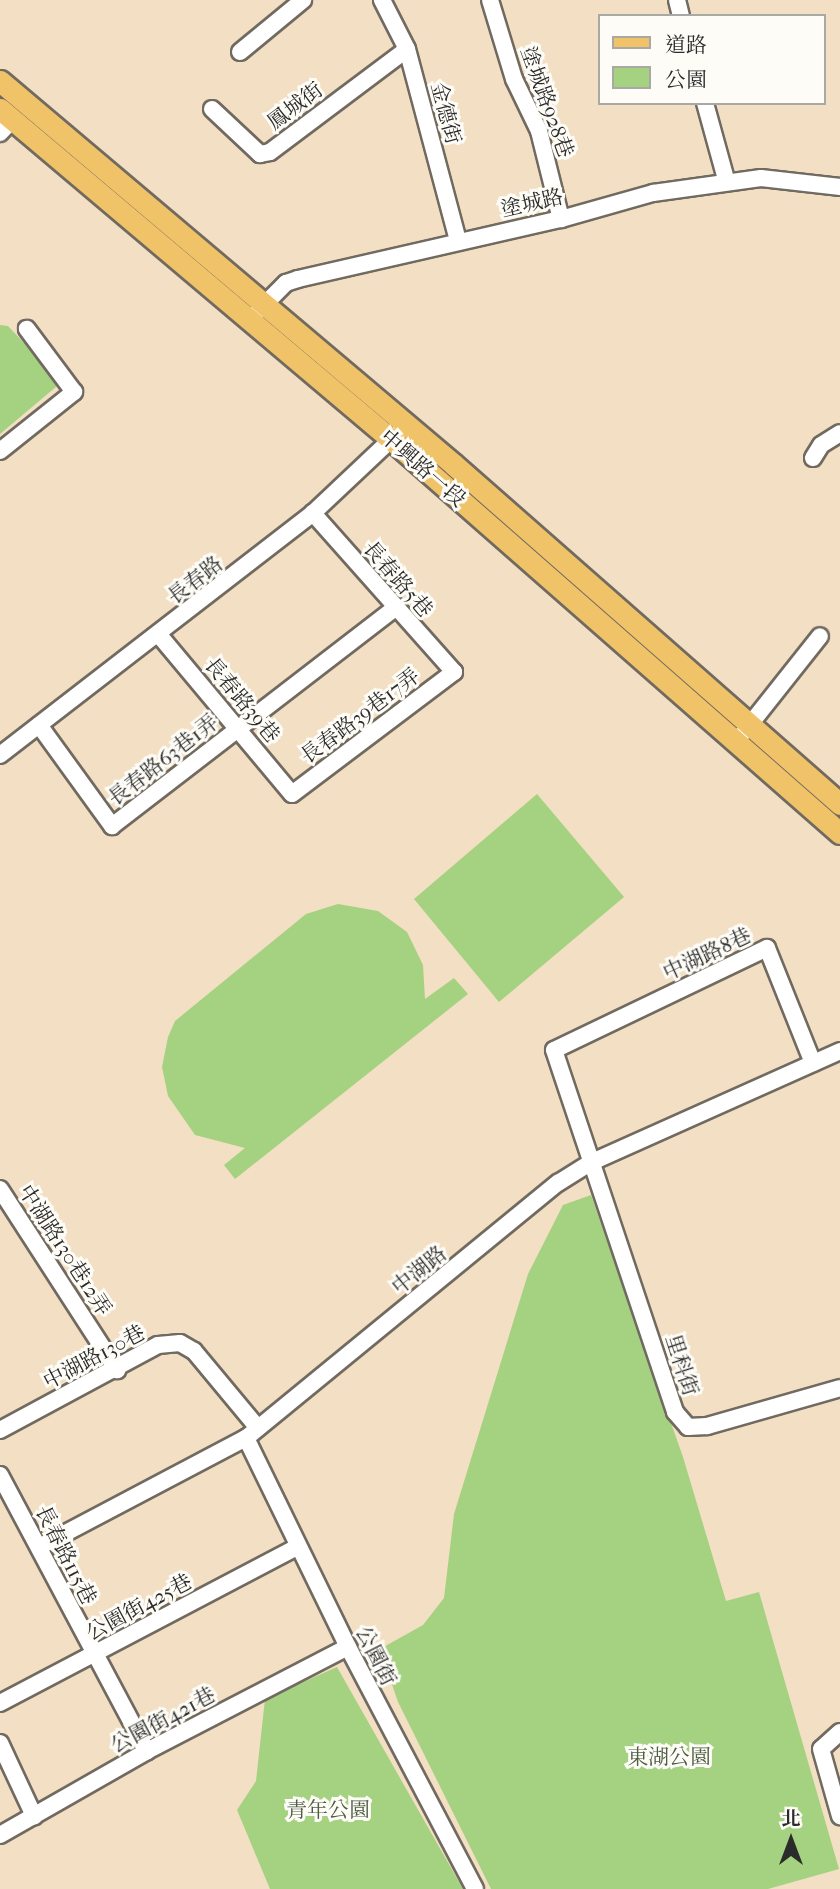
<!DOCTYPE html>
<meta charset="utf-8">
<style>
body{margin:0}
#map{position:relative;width:840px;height:1889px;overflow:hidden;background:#f3dfc3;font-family:"IM FELL French Canon","Noto Serif TC",serif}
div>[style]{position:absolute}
.green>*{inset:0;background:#a4d280}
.roads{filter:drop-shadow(2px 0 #716a60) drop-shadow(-2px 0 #716a60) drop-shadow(0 2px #716a60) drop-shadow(0 -2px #716a60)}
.minor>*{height:16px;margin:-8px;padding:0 8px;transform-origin:8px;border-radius:8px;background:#fff}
.major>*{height:21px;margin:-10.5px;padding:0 10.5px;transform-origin:10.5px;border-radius:10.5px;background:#f1c369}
span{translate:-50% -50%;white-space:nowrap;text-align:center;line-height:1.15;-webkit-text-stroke:6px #fdfcf7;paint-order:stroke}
.street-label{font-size:21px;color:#2b2b2b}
.park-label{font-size:21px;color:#4f5d44}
.legend{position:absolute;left:598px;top:14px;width:228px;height:91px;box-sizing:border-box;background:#fdfcf7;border:2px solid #a9a8a5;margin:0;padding:9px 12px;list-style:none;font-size:21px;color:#2b2b2b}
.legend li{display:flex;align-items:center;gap:14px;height:35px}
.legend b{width:35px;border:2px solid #a9a8a5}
.north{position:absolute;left:756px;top:1805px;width:70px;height:70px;-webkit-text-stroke:5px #fdfcf7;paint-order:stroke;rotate:0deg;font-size:19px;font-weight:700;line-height:28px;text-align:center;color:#2b2b2b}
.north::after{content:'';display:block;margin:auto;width:24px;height:32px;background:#2b2b2b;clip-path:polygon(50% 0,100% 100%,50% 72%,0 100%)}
</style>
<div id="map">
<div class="green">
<div style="clip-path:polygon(0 325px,8px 326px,25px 344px,57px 386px,0 434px)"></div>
<div style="clip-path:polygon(537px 794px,624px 897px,499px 1002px,414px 899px)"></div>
<div style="clip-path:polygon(338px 904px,378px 911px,407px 932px,423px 965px,425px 999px,454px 978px,468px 994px,235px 1179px,224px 1165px,245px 1148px,195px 1135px,168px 1096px,162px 1067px,168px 1037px,175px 1021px,306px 914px)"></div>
<div style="clip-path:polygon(591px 1195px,683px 1457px,726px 1601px,759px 1592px,839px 1869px,768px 1889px,491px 1889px,398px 1702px,380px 1649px,423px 1625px,444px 1598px,454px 1514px,528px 1274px,563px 1205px)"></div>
<div style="clip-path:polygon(337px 1667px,463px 1889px,270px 1889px,237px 1810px,256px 1781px,265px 1699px)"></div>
</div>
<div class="roads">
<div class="minor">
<div style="left:382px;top:0;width:55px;rotate:63deg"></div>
<div style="left:407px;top:49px;width:199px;rotate:75.1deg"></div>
<div style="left:490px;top:0;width:83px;rotate:73.1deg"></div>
<div style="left:514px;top:79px;width:58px;rotate:64.3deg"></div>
<div style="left:539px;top:131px;width:91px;rotate:76deg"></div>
<div style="left:677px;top:0;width:16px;rotate:76deg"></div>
<div style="left:240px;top:52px;width:82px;rotate:-39.5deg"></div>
<div style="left:705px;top:103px;width:79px;rotate:74.6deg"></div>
<div style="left:212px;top:109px;width:66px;rotate:43.2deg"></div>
<div style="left:260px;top:154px;width:10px;rotate:-11deg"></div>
<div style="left:270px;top:152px;width:171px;rotate:-36.9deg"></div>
<div style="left:0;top:133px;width:19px;rotate:-47deg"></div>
<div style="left:258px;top:311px;width:40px;rotate:-45deg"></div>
<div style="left:286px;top:283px;width:13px;rotate:-18deg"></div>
<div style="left:298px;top:279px;width:270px;rotate:-12.9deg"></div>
<div style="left:561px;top:219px;width:96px;rotate:-15.8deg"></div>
<div style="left:653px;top:193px;width:109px;rotate:-7.9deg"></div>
<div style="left:761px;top:178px;width:80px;rotate:6.5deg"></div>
<div style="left:0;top:451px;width:95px;rotate:-38.6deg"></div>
<div style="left:74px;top:392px;width:79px;rotate:-126.7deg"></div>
<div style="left:813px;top:458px;width:15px;rotate:-58deg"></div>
<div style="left:821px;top:445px;width:22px;rotate:-32deg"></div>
<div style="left:159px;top:635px;width:207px;rotate:50.1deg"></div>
<div style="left:292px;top:794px;width:203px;rotate:-37deg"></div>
<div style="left:454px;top:672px;width:213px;rotate:-131.6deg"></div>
<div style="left:39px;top:725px;width:125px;rotate:54.1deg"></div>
<div style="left:112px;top:826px;width:357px;rotate:-37.6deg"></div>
<div style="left:744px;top:732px;width:122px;rotate:-51.6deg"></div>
<div style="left:0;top:755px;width:396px;rotate:-37.7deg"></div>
<div style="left:313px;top:513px;width:118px;rotate:-43.3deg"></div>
<div style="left:813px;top:1063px;width:124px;rotate:-111.8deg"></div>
<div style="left:767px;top:948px;width:236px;rotate:154.4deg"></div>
<div style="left:554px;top:1050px;width:382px;rotate:71.5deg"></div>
<div style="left:675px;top:1412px;width:20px;rotate:49deg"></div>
<div style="left:688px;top:1427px;width:19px;rotate:-3deg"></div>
<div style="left:707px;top:1426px;width:138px;rotate:-15.9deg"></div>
<div style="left:0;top:1189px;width:216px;rotate:57.1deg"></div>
<div style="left:0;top:1430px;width:179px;rotate:-28.3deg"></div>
<div style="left:158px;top:1345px;width:22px;rotate:-5deg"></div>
<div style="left:180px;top:1343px;width:16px;rotate:30deg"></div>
<div style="left:194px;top:1351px;width:100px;rotate:50.3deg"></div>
<div style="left:246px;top:1438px;width:233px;rotate:64deg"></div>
<div style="left:348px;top:1647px;width:273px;rotate:62.3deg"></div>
<div style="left:0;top:1475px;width:313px;rotate:62deg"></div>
<div style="left:39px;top:1547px;width:234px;rotate:-27.8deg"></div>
<div style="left:246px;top:1438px;width:403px;rotate:-39.3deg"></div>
<div style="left:558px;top:1183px;width:40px;rotate:-32deg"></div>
<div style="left:592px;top:1162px;width:272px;rotate:-24.1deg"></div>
<div style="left:0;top:1703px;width:335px;rotate:-27.7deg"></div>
<div style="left:840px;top:1732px;width:25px;rotate:138deg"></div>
<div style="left:821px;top:1749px;width:70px;rotate:74.2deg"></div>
<div style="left:0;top:1743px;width:81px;rotate:65deg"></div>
<div style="left:0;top:1835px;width:169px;rotate:-29.7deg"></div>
<div style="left:147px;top:1751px;width:226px;rotate:-27.4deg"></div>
</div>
<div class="major">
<div style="left:0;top:81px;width:593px;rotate:40.21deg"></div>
<div style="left:453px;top:464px;width:515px;rotate:41.3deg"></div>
<div style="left:0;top:109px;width:513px;rotate:40.18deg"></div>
<div style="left:392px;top:440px;width:596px;rotate:41.26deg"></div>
</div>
</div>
<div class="street-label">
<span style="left:547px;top:102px;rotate:70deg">塗城路928巷</span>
<span style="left:295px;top:106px;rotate:-37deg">鳳城街</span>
<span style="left:446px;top:113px;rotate:75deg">金德街</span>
<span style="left:532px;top:203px;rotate:-13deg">塗城路</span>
<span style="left:423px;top:468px;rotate:41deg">中興路一段</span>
<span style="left:398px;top:579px;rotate:49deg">長春路5巷</span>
<span style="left:195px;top:580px;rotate:-38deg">長春路</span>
<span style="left:242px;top:700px;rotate:50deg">長春路39巷</span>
<span style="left:360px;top:716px;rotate:-37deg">長春路39巷17弄</span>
<span style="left:163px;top:760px;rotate:-38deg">長春路63巷1弄</span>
<span style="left:707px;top:954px;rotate:-25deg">中湖路8巷</span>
<span style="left:65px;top:1250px;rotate:57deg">中湖路130巷12弄</span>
<span style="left:419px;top:1270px;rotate:-39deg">中湖路</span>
<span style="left:94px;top:1357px;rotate:-28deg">中湖路130巷</span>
<span style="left:682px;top:1365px;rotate:72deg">里科街</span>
<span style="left:66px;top:1555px;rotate:63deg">長春路115巷</span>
<span style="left:139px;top:1607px;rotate:-28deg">公園街425巷</span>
<span style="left:376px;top:1656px;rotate:63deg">公園街</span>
<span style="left:163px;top:1720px;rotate:-28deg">公園街421巷</span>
</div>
<div class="park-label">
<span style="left:669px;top:1757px">東湖公園</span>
<span style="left:328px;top:1810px">青年公園</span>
</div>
<ul class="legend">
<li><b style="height:9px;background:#f1c369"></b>道路</li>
<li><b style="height:19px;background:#a4d280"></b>公園</li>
</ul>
<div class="north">北</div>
</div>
